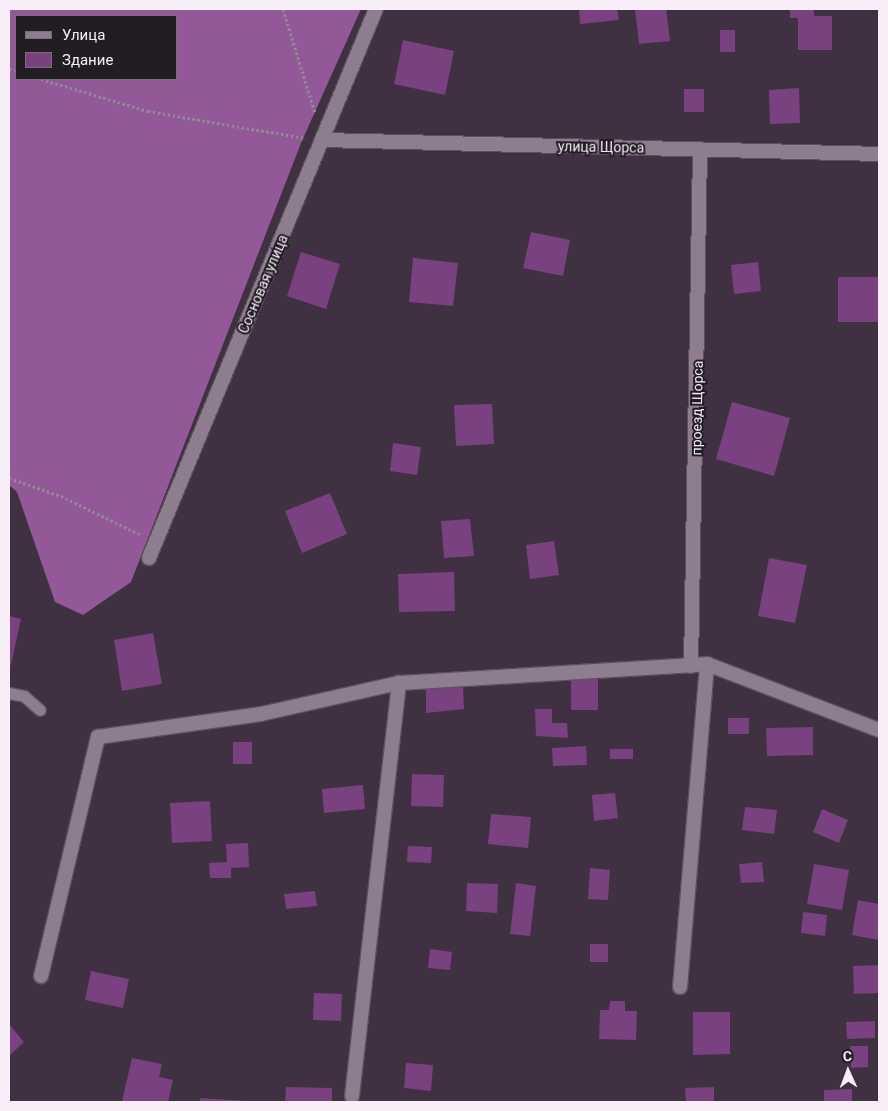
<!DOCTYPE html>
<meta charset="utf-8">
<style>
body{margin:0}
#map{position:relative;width:888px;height:1111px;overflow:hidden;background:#3f3141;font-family:Roboto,sans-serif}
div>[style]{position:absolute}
.forest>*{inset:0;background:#925898}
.building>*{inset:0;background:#79417f}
.path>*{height:3px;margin-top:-1.5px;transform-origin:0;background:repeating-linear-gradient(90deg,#938895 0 2.5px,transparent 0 5px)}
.roads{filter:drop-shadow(1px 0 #5c505d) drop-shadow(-1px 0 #5c505d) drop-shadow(0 1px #5c505d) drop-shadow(0 -1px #5c505d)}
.service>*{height:11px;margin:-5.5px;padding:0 5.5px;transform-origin:5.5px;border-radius:5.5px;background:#8d7d8f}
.minor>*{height:14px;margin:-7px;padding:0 7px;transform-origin:7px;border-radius:7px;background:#8d7d8f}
span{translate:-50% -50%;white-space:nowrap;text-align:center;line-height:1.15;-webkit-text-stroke:4px #221c23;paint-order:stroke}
.street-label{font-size:14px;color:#f7eef8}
.frame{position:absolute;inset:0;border:10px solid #f7eef8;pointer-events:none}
.legend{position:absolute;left:15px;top:15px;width:162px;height:65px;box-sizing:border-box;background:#221c23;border:1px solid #777078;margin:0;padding:6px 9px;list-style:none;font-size:15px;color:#f7eef8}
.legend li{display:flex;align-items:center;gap:10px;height:25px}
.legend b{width:25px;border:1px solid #777078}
.north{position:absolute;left:823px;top:1046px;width:50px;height:50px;-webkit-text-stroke:4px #221c23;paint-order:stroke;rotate:358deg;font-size:14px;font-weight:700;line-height:20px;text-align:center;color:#f7eef8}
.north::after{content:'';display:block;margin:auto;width:18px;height:22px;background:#f7eef8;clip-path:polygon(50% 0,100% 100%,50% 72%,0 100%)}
</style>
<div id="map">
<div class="forest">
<div style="clip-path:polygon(evenodd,9px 9px,361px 9px,301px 143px,131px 582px,83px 615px,55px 602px,17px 492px,9px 485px,9px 9px,16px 16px,176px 16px,176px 79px,16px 79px,16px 16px)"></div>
</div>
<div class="building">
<div style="clip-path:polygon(579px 9px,617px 9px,619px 20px,580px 24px)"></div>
<div style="clip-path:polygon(635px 9px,666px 9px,670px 41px,639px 44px)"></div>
<div style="clip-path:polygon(790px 9px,814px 9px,814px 16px,832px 16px,832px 50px,798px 50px,798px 18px,790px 18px)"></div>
<div style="clip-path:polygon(720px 30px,735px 30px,735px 52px,720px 52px)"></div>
<div style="clip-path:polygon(403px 40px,454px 51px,445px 95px,394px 84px)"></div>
<div style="clip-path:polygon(799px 88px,800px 123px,770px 124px,769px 90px)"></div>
<div style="clip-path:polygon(684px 89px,704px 89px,704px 112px,684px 112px)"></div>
<div style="clip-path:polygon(531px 232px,570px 240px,563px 276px,523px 268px)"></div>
<div style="clip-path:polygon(301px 252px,340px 264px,326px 309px,287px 296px)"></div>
<div style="clip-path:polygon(413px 258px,458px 263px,453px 306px,409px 302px)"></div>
<div style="clip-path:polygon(758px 262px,761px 291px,734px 294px,731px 265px)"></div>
<div style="clip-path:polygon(838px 277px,879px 277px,879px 322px,838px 322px)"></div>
<div style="clip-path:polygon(732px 402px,790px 418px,774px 476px,716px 459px)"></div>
<div style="clip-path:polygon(492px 404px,494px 444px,456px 446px,454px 405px)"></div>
<div style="clip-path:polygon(393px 443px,421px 447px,417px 475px,390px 471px)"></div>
<div style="clip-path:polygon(330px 493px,347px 534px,302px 553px,285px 511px)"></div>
<div style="clip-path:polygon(470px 519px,474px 556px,444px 558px,441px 521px)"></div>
<div style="clip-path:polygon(554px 541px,559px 575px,530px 579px,526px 545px)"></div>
<div style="clip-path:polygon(769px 558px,807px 565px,795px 623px,758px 616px)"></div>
<div style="clip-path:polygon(454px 572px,455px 611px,399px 612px,398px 574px)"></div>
<div style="clip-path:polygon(9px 616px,21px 619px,11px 665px,9px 665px)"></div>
<div style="clip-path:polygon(153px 633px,162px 684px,122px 691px,114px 640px)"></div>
<div style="clip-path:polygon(571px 679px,598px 679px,598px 710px,571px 710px)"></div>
<div style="clip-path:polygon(426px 687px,463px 687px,464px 709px,426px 713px)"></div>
<div style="clip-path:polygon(535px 709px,552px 709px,552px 723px,567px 723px,568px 738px,536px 736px)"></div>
<div style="clip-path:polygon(728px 718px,749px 718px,749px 734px,728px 734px)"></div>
<div style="clip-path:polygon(813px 727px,813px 755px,767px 756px,766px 728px)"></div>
<div style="clip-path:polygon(233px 742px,252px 742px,252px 764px,233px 764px)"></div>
<div style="clip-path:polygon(586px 746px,587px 765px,553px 766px,552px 748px)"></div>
<div style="clip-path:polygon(610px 749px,633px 749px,633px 759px,610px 759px)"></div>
<div style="clip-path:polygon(412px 774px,444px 775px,443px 807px,411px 806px)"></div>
<div style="clip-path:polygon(363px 785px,365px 809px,324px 813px,322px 789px)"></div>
<div style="clip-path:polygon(615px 793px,618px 818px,594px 821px,592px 795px)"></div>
<div style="clip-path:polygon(210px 801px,212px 841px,172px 843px,170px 803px)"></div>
<div style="clip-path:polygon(745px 807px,777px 810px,774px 834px,742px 830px)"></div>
<div style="clip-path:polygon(822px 809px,848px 820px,839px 843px,813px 832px)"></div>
<div style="clip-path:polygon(491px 814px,531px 817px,528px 848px,488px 844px)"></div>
<div style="clip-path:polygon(248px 843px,249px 867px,231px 868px,231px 878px,210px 878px,209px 863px,227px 862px,226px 844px)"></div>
<div style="clip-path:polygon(408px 846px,432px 847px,431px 863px,407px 862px)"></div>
<div style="clip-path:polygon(762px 862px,764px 882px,741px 883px,739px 864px)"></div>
<div style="clip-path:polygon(814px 864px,849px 870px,842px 910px,807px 904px)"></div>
<div style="clip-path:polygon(590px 868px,610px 870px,608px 900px,588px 899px)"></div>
<div style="clip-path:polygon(467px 883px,498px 884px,497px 913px,466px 911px)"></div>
<div style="clip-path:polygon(516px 883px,536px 886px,530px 936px,510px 934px)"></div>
<div style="clip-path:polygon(315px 891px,317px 906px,286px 909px,284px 894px)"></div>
<div style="clip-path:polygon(858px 900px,879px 904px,879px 940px,852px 935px)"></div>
<div style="clip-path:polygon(803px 912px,827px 915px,825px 936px,801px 933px)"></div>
<div style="clip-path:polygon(590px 944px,608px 944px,608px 962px,590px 962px)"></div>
<div style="clip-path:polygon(430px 949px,452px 952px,450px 970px,428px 968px)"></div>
<div style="clip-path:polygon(879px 965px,879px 993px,854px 994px,853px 966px)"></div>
<div style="clip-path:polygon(91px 971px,129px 979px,123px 1008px,85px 1000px)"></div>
<div style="clip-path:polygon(314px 993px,342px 994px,341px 1021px,313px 1020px)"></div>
<div style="clip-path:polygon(610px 1001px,625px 1001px,625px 1011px,637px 1011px,636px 1040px,599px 1039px,600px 1010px,609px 1010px)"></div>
<div style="clip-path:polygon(693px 1012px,730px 1012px,730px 1054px,693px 1055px)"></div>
<div style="clip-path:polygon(875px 1021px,875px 1038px,847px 1039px,846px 1022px)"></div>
<div style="clip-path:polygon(9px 1024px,24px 1042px,9px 1056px)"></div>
<div style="clip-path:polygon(850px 1046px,868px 1046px,868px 1067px,851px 1068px)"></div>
<div style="clip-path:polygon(132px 1058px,162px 1064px,159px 1077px,173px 1080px,168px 1102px,122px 1101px)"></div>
<div style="clip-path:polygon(406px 1063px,433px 1065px,431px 1091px,404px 1088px)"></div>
<div style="clip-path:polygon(286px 1087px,332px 1088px,332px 1102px,285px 1102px)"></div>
<div style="clip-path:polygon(714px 1087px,714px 1102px,686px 1102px,685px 1088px)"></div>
<div style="clip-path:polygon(852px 1089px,852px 1102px,824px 1102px,824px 1090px)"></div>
<div style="clip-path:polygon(200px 1098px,247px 1101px,247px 1102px,200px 1102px)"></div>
</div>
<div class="path">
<div style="left:283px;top:9px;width:109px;rotate:72.9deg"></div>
<div style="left:9px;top:69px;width:7px;rotate:16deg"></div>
<div style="left:41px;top:79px;width:112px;rotate:16.7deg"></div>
<div style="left:148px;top:111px;width:159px;rotate:9.8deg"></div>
<div style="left:9px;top:478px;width:55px;rotate:19.1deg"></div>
<div style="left:61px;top:496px;width:89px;rotate:26deg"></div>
</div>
<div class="roads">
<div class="service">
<div style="left:9px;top:693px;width:15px;rotate:11deg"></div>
<div style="left:24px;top:696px;width:21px;rotate:41deg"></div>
</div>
<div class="minor">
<div style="left:323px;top:140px;width:556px;rotate:1.44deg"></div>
<div style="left:149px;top:558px;width:594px;rotate:-67.54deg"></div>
<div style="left:691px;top:666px;width:517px;rotate:-89deg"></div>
<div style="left:41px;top:976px;width:246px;rotate:-76.6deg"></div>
<div style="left:98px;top:737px;width:165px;rotate:-8deg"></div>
<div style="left:261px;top:714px;width:141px;rotate:-12.7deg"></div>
<div style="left:399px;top:683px;width:309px;rotate:-3.5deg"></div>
<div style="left:707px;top:664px;width:184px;rotate:21deg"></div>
<div style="left:680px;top:987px;width:324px;rotate:-85.2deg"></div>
<div style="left:352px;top:1096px;width:416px;rotate:-83.5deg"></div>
</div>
</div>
<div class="street-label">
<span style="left:601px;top:147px;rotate:1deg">улица Щорса</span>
<span style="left:263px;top:284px;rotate:-67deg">Сосновая улица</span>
<span style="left:697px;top:408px;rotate:-89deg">проезд Щорса</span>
</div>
<div class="frame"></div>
<ul class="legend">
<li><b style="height:6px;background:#8d7d8f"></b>Улица</li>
<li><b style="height:14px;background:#79417f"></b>Здание</li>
</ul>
<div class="north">С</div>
</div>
